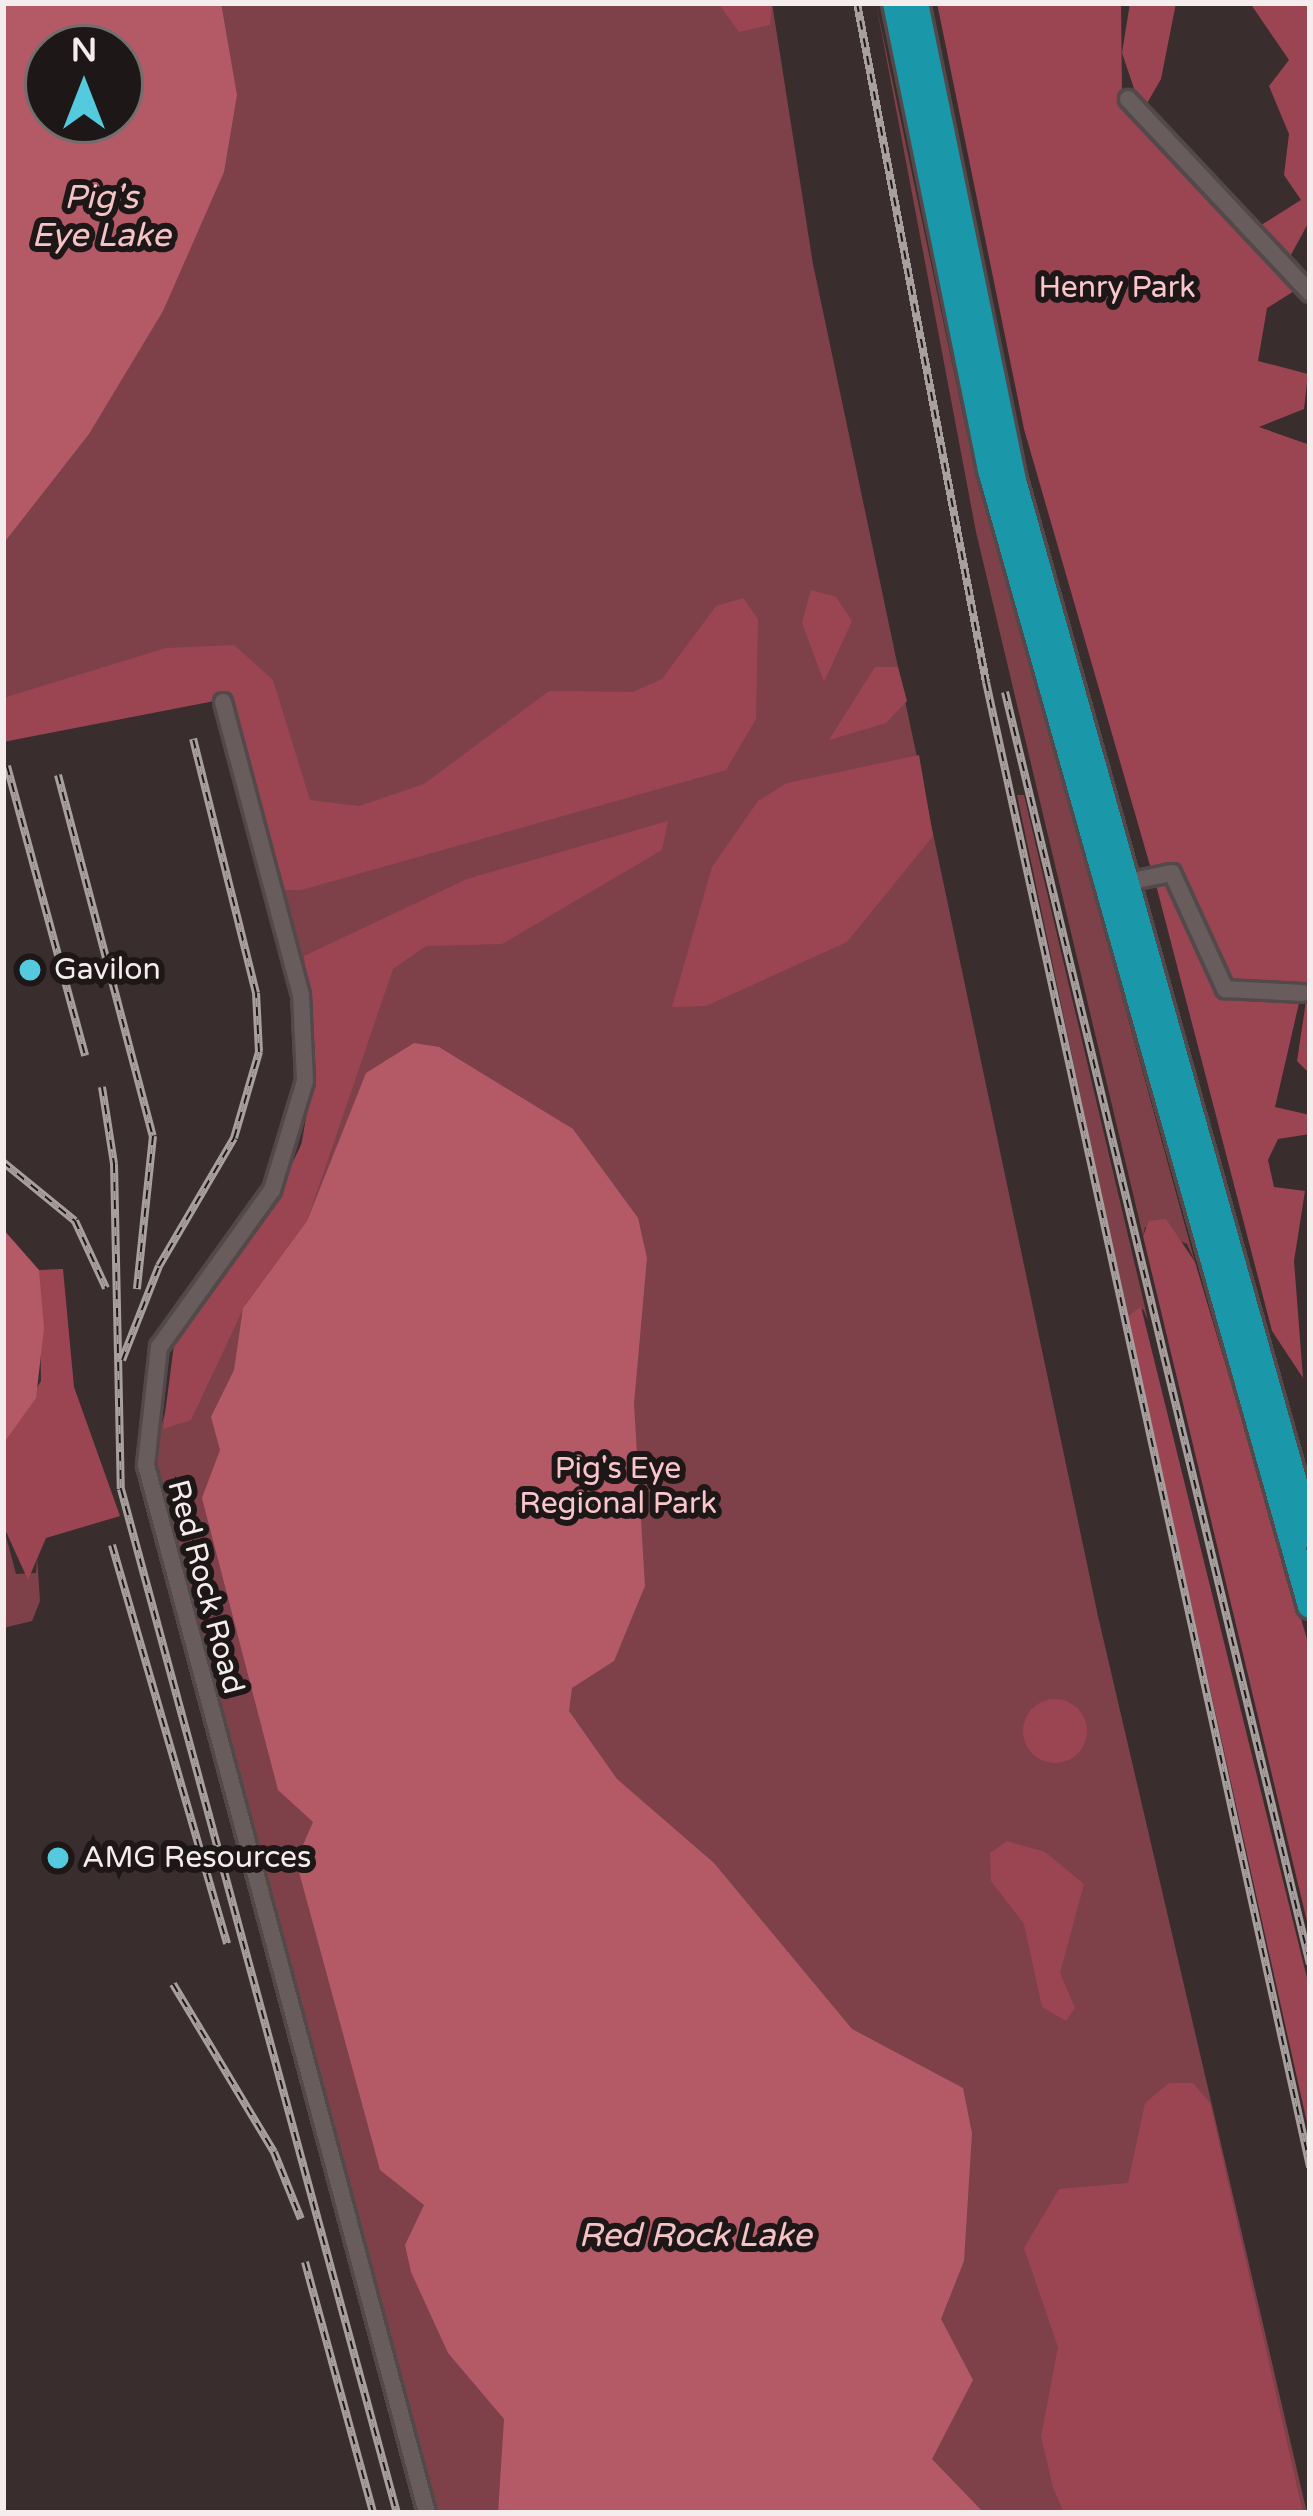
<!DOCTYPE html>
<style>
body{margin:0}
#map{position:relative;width:1313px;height:2516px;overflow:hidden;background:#392d2e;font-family:"Varela Round",sans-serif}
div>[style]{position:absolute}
.green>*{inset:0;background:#7e4049}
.forest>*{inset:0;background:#9c4552}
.round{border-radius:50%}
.water>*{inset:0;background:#b45a67}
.roads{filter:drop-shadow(3px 0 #53494a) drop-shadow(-3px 0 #53494a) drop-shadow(0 3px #53494a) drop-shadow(0 -3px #53494a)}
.minor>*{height:16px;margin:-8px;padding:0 8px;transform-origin:8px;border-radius:8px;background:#695c5d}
.highway>*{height:24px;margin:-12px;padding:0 12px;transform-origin:12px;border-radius:12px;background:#1a97a9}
.rail>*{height:8px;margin-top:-4px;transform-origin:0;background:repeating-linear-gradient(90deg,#1d1718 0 9px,#a89f9f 0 18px);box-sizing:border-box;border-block:3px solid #a89f9f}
.dots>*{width:33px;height:33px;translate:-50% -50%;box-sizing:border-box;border:6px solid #1d1718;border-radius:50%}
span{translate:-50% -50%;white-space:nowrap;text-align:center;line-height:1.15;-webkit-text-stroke:12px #1d1718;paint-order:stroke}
.park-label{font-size:30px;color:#fac6cb}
.poi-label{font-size:30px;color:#f5eded}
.left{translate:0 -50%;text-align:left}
.street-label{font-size:30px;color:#f5eded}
.water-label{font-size:33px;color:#f5c2c6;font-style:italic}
.frame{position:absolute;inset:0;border:6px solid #f5eded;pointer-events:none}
.north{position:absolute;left:24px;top:24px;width:120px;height:120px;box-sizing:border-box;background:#1d1718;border:3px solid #736d6d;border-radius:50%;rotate:0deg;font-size:33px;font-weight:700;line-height:48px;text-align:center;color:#f5eded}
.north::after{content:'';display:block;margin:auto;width:42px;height:54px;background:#54cade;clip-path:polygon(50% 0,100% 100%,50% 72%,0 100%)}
</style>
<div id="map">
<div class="green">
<div style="clip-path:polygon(evenodd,3px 3px,772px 3px,813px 264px,1098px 1616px,1307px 2513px,437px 2513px,154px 1451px,197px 1301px,267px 1215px,299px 1154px,314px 1081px,311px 999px,227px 685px,3px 740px,3px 3px,48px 48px,120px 48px,120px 120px,48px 120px,48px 48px)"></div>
<div style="clip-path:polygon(876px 3px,966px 429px,1195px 1262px,1187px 1244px,1145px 1227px,1143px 1236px,976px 532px)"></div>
<div style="clip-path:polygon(1017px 795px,1024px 795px,1148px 1320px,1143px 1309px,1127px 1317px)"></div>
<div style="clip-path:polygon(3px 1525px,16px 1574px,36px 1573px,37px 1556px,40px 1601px,32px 1621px,3px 1628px)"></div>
</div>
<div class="forest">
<div style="clip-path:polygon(718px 3px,772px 3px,770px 25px,739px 32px)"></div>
<div style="clip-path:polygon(937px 3px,1121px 3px,1122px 95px,1299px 288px,1267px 308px,1258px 361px,1308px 374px,1304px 409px,1259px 427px,1310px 445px,1310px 1074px,1297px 1061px,1308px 988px,1232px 984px,1175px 866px,1151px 869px,1024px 429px)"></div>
<div style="clip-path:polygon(1130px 3px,1176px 3px,1161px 79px,1142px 112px,1122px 53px)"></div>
<div style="clip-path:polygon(1250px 3px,1310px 3px,1310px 220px,1287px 262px,1258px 227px,1301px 200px,1284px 175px,1289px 134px,1269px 86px,1289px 60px)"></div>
<div style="clip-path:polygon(811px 590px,836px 597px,852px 621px,824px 682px,802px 623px)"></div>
<div style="clip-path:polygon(743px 598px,758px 619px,756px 719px,726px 770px,301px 890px,284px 890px,230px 698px,3px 742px,3px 698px,166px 648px,234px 645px,273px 680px,310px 800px,359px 806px,424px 784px,549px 691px,633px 692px,662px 679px,716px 606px)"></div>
<div style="clip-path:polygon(875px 667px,898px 667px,907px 701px,886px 723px,829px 740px)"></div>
<div style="clip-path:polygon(919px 755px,933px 836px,847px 942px,706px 1006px,672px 1007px,712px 867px,758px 801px,787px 783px)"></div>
<div style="clip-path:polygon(668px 821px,662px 850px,502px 944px,426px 946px,393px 969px,307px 1221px,246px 1303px,191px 1420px,163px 1429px,175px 1337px,267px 1215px,302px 1143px,315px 1062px,304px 956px,467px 879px)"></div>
<div style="clip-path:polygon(1155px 881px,1169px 881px,1218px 992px,1299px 1003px,1275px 1107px,1310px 1115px,1310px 1134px,1278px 1139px,1268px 1160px,1274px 1187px,1305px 1191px,1294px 1261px,1303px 1378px,1272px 1331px)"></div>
<div style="clip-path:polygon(1166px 1219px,1195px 1262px,1310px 1649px,1310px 1934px,1143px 1236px,1149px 1221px)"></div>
<div style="clip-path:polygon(63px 1269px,74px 1387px,120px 1516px,46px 1538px,28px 1580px,3px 1525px,3px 1444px,41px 1381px,39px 1270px)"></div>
<div style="clip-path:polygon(1141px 1307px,1310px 1990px,1310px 2136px,1127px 1317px)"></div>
<div class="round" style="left:1023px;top:1699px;width:64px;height:64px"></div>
<div style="clip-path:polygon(1007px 1841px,1045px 1852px,1084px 1884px,1060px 1973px,1075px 2008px,1066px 2021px,1042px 2007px,1024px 1924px,991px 1881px,990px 1853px)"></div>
<div style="clip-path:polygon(1169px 2083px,1193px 2083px,1210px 2103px,1303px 2513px,1064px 2513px,1053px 2487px,1041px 2437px,1058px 2347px,1024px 2248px,1059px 2189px,1128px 2183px,1145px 2103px)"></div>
</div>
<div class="water">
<div style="clip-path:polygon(evenodd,3px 3px,221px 3px,237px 95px,224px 172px,163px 311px,89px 434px,3px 544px,3px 3px,48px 48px,120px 48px,120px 120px,48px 120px,48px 48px)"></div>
<div style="clip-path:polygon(414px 1043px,439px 1047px,573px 1129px,638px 1218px,647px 1258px,634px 1404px,645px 1586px,614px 1661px,572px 1688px,569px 1711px,617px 1779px,714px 1863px,852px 2029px,963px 2088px,972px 2133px,964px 2261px,941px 2319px,973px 2380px,932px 2459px,984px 2513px,498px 2513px,504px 2419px,448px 2353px,411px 2272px,405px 2245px,424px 2205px,380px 2170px,296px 1861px,313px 1822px,278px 1790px,202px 1498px,220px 1450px,211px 1417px,234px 1370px,243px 1308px,307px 1221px,366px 1073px)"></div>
<div style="clip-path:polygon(3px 1229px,39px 1270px,44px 1328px,36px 1398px,3px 1444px)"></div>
</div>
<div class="roads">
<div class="minor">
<div style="left:1128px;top:99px;width:266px;rotate:46.8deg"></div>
<div style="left:223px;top:702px;width:303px;rotate:75.1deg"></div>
<div style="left:301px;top:995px;width:86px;rotate:87.3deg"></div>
<div style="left:305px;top:1081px;width:114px;rotate:106.8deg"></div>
<div style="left:272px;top:1190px;width:193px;rotate:125.7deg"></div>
<div style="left:159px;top:1347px;width:119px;rotate:96.3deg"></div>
<div style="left:146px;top:1465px;width:1085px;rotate:74.99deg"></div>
<div style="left:1132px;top:881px;width:41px;rotate:-11.3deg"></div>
<div style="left:1172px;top:873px;width:128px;rotate:65.4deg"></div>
<div style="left:1225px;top:989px;width:78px;rotate:2.9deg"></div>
</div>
<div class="highway">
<div style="left:895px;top:3px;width:477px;rotate:78.5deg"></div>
<div style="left:990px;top:470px;width:1180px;rotate:74.27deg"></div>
<div style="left:916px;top:3px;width:484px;rotate:78.4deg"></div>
<div style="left:1013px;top:477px;width:1100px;rotate:74.33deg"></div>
</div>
</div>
<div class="rail">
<div style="left:857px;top:3px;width:691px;rotate:79.24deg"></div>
<div style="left:986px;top:682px;width:1520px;rotate:77.69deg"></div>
<div style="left:1005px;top:692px;width:1308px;rotate:76.52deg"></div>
<div style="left:7px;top:766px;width:300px;rotate:74.9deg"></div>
<div style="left:58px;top:775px;width:373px;rotate:75.3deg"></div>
<div style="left:153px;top:1136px;width:154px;rotate:96deg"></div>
<div style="left:102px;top:1087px;width:78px;rotate:81.1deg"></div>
<div style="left:114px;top:1164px;width:325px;rotate:88.8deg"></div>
<div style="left:121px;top:1489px;width:1061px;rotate:74.92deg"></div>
<div style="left:3px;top:1162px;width:93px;rotate:39.3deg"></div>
<div style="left:75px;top:1221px;width:74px;rotate:65.2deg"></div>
<div style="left:122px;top:1360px;width:101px;rotate:-68.5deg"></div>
<div style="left:159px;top:1266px;width:148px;rotate:-59.6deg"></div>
<div style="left:234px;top:1138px;width:90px;rotate:-73.8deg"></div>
<div style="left:259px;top:1052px;width:59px;rotate:-92.9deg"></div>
<div style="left:256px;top:993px;width:262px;rotate:-103.9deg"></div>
<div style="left:112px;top:1545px;width:415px;rotate:73.9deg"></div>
<div style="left:173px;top:1984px;width:196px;rotate:59deg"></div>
<div style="left:274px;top:2152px;width:72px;rotate:68.1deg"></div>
<div style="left:305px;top:2262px;width:260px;rotate:74.8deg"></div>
</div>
<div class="dots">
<div style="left:30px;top:970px;background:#54cade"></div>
<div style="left:58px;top:1858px;background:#54cade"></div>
</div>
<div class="park-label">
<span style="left:1117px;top:288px">Henry Park</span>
<span style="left:618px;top:1486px">Pig's Eye<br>Regional Park</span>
</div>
<div class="poi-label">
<span class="left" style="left:54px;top:970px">Gavilon</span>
<span class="left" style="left:82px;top:1858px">AMG Resources</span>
</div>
<div class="street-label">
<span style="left:205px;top:1587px;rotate:75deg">Red Rock Road</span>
</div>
<div class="water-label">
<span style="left:101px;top:217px">Pig's<br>Eye Lake</span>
<span style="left:695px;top:2236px">Red Rock Lake</span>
</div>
<div class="frame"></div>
<div class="north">N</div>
</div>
